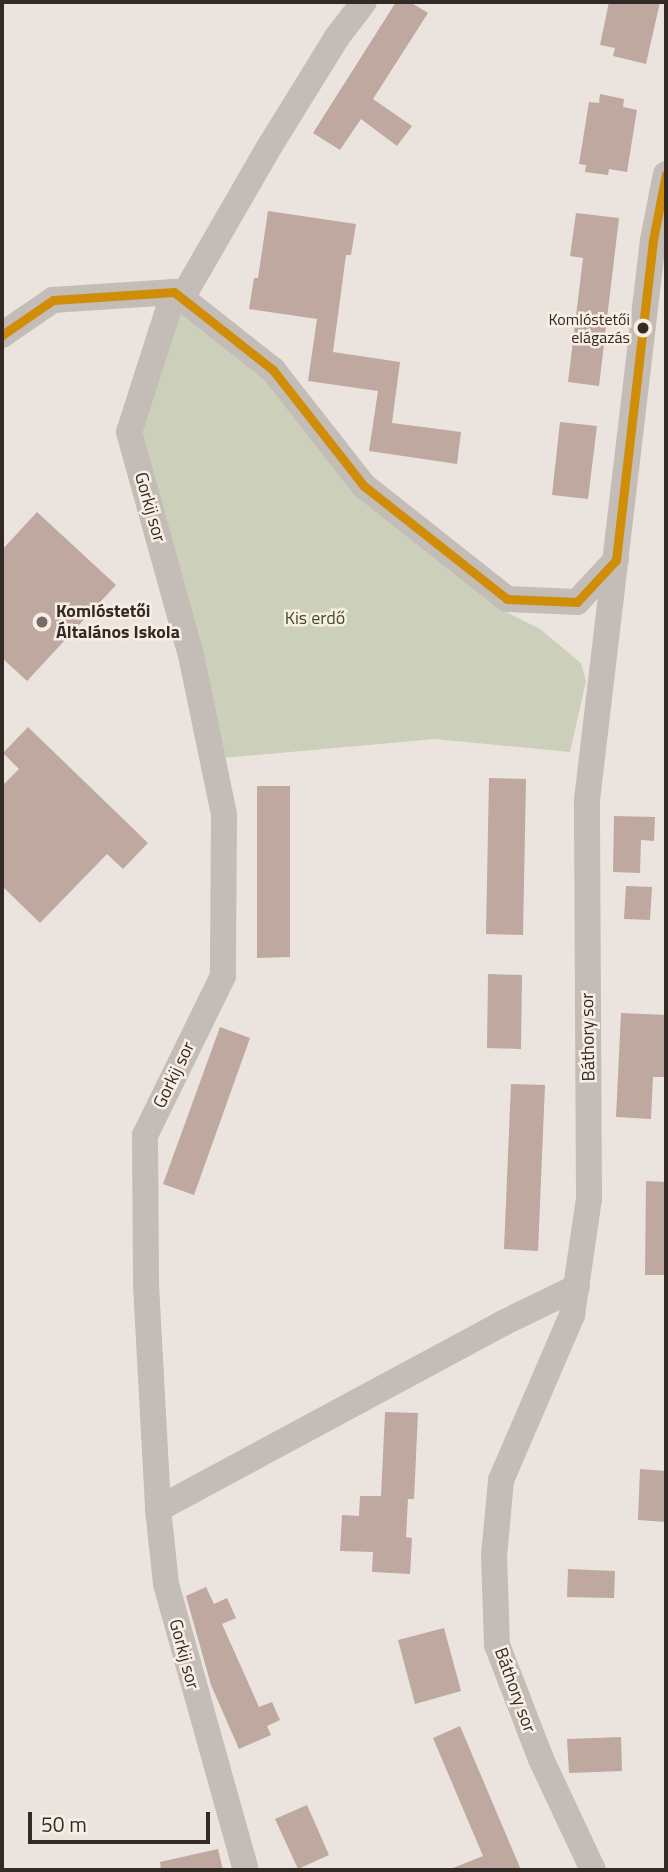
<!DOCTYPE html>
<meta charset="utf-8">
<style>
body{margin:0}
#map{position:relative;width:668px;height:1872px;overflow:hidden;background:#ebe4de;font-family:"Titillium Web",sans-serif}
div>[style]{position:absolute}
.green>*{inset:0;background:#cccfb9}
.building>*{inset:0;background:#bea8a0}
.minor>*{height:26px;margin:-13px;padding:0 13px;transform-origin:13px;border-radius:13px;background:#c3bcb7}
.bus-1>*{height:9px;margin:-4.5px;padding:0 4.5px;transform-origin:4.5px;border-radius:4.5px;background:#d08d08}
.dots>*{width:19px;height:19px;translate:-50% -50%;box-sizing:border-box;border:4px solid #f8eee4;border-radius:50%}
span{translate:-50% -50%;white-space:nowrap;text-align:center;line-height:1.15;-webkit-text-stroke:5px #f8eee4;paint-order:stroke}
.bus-label{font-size:16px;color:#332a26}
.right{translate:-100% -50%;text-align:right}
.street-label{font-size:18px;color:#332a26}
.poi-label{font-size:18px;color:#332a26;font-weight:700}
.left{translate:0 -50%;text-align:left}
.park-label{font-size:18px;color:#44502b}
.frame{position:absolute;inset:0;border:4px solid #332a26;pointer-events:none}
.scale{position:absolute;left:28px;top:1812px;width:182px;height:32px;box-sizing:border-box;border:4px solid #332a26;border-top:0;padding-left:9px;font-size:21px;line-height:24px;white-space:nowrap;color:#332a26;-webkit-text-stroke:5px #f8eee4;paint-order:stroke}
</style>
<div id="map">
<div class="green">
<div style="clip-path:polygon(182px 298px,273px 370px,365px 486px,500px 609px,540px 629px,581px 663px,586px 681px,570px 752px,435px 739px,212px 759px,129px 432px)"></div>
</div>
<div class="building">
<div style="clip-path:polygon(396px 2px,410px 2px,428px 13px,373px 99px,412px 126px,397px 146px,361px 119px,340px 150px,313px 133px)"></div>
<div style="clip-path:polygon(609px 2px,660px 2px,646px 64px,613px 56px,615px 48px,600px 45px)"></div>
<div style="clip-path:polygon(600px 94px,624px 99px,623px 107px,637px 110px,627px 172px,609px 169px,608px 175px,585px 172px,586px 165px,579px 164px,589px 102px,599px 103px)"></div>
<div style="clip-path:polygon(268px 211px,356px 224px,351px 255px,346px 255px,333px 352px,400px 362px,392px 423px,461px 432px,457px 464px,369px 451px,378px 391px,308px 381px,317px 319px,249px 309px,254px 278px,258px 278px)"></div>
<div style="clip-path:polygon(576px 213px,619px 218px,599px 386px,568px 382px,583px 258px,570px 256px)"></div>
<div style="clip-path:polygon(560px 422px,597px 426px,588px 499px,552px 495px)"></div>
<div style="clip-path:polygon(37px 512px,116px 585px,27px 681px,2px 658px,2px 550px)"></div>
<div style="clip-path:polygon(28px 727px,148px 843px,123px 869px,107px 854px,40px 923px,2px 886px,2px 786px,19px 769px,3px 753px)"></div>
<div style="clip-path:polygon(489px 778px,526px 779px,523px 935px,486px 934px)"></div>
<div style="clip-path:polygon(257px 786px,290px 786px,290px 957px,257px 958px)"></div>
<div style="clip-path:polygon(614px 816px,655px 817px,654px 841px,641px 840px,640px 873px,613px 872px)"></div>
<div style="clip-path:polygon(626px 886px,652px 887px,650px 920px,624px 919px)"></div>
<div style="clip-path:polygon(488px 974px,522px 975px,521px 1049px,487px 1048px)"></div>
<div style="clip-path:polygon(621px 1013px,666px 1015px,666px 1077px,653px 1077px,651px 1119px,616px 1117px)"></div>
<div style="clip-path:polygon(220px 1027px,250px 1038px,194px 1195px,163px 1184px)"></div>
<div style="clip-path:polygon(511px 1084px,545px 1085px,538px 1251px,504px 1249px)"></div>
<div style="clip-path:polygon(646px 1181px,666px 1182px,666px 1275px,645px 1275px)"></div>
<div style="clip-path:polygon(385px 1412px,418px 1413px,414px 1499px,408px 1499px,406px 1537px,412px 1538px,410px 1574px,372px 1572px,373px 1552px,340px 1551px,342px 1515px,359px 1516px,360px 1496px,381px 1496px)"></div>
<div style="clip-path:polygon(640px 1469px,666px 1471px,666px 1522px,638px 1520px)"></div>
<div style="clip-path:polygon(568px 1569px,615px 1571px,614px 1598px,567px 1597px)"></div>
<div style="clip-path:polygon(206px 1587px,214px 1604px,227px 1598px,236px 1618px,222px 1624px,259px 1707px,272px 1702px,280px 1720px,267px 1726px,271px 1735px,239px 1749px,211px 1685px,186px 1596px)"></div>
<div style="clip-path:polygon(444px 1628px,461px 1691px,415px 1704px,398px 1640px)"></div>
<div style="clip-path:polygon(460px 1726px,521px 1870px,448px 1870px,483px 1856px,433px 1738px)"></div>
<div style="clip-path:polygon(621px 1737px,622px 1771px,569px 1773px,567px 1739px)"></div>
<div style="clip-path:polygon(307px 1805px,329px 1855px,298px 1869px,275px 1819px)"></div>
<div style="clip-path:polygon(218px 1849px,223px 1870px,161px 1870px,160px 1862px)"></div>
</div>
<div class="minor">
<div style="left:174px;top:292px;width:147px;rotate:107.8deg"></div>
<div style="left:129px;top:432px;width:231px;rotate:74.5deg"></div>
<div style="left:191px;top:655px;width:163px;rotate:78.3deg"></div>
<div style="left:224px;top:815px;width:161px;rotate:90.4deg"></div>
<div style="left:223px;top:976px;width:177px;rotate:116.1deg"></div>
<div style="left:145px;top:1135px;width:150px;rotate:89.6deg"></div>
<div style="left:146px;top:1285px;width:224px;rotate:86.9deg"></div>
<div style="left:158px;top:1509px;width:75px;rotate:83.9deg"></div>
<div style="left:166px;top:1584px;width:297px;rotate:74.4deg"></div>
<div style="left:182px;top:298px;width:178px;rotate:-60deg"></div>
<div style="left:271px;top:144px;width:126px;rotate:-58.3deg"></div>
<div style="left:337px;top:37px;width:44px;rotate:-52.4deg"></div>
<div style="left:2px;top:335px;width:62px;rotate:-34.5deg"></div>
<div style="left:53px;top:300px;width:121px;rotate:-3.8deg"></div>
<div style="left:174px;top:292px;width:126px;rotate:38.2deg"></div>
<div style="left:273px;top:370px;width:147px;rotate:51.9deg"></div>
<div style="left:364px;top:486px;width:182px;rotate:38.3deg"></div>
<div style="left:507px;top:599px;width:70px;rotate:2.5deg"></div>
<div style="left:577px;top:602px;width:57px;rotate:-47.1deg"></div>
<div style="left:158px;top:1509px;width:392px;rotate:-28.3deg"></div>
<div style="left:503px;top:1323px;width:82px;rotate:-25.9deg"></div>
<div style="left:593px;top:1870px;width:123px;rotate:-115.1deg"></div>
<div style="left:541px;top:1759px;width:122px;rotate:-111.1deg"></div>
<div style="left:497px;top:1645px;width:89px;rotate:-91.9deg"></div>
<div style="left:494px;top:1556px;width:76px;rotate:-84.7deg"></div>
<div style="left:501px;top:1480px;width:180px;rotate:-66.7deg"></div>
<div style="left:572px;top:1315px;width:117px;rotate:-81.7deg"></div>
<div style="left:589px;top:1199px;width:399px;rotate:-90.3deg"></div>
<div style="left:587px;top:800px;width:564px;rotate:-83.28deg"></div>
<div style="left:653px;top:240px;width:67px;rotate:-78.9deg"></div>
</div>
<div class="bus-1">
<div style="left:2px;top:335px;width:62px;rotate:-34.5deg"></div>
<div style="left:53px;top:300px;width:121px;rotate:-3.8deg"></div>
<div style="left:174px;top:292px;width:126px;rotate:38.2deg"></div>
<div style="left:273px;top:370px;width:147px;rotate:51.9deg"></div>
<div style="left:364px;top:486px;width:182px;rotate:38.3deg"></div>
<div style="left:507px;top:599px;width:70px;rotate:2.5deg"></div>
<div style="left:577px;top:602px;width:57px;rotate:-47.1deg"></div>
<div style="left:616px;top:560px;width:322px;rotate:-83.4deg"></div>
<div style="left:653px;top:240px;width:67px;rotate:-78.9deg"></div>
</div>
<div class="dots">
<div style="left:643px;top:328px;background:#332a26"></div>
<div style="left:42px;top:622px;background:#736b66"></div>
</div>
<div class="bus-label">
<span class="right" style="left:630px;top:328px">Komlóstetői<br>elágazás</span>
</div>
<div class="street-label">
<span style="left:150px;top:507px;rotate:74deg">Gorkij sor</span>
<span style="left:588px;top:1037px;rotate:-91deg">Báthory sor</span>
<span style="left:174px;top:1075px;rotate:-64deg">Gorkij sor</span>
<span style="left:184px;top:1654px;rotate:75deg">Gorkij sor</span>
<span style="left:515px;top:1690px;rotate:70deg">Báthory sor</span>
</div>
<div class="poi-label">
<span class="left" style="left:56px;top:622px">Komlóstetői<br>Általános Iskola</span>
</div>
<div class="park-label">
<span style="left:315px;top:618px">Kis erdő</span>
</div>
<div class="frame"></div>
<div class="scale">50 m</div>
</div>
